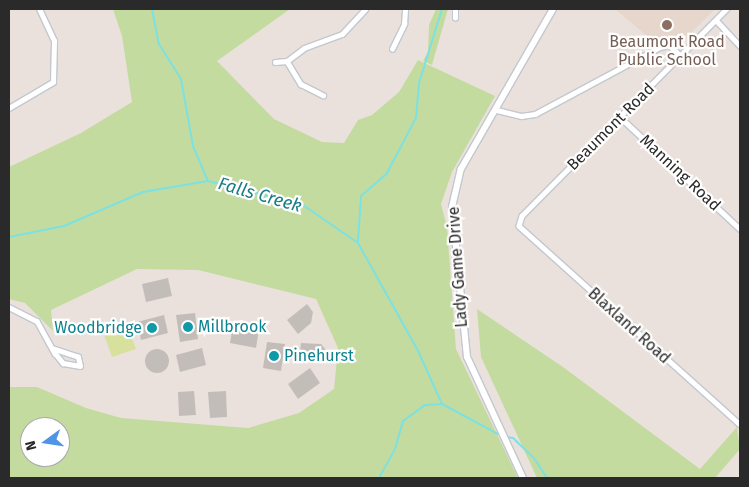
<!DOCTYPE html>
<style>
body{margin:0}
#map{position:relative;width:749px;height:487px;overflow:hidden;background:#eae1dd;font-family:"Fira Sans",sans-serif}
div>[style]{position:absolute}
.education>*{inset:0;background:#e6d6cc}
.green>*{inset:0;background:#c4dba0}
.pitch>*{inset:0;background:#d7e19d}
.stream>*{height:2px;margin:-1px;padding:0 1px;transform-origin:1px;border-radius:1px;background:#7ce1e1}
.building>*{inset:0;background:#c3bdb9}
.round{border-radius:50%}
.roads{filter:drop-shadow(1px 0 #c2c8cf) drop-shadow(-1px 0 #c2c8cf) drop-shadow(0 1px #c2c8cf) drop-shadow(0 -1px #c2c8cf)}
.street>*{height:4.5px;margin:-2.25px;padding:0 2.25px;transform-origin:2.25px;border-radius:2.25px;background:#fff}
.secondary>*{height:6px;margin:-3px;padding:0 3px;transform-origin:3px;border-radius:3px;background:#fff}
.dots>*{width:14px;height:14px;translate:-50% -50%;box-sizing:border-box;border:2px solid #fff;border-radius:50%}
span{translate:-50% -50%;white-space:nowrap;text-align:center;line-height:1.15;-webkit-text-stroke:4.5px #fff;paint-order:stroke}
.education-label{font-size:16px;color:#785e54}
.street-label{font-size:16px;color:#2a2a2a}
.culture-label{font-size:16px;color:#0d838f}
.left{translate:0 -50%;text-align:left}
.right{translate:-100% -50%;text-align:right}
.water-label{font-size:18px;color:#1b7e86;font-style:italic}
.frame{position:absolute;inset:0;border:10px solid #2a2a2a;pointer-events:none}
.north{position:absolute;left:20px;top:417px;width:50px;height:50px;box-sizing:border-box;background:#fff;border:1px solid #aaa;border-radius:50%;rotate:256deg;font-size:14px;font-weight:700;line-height:20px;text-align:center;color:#2a2a2a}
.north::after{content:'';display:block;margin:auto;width:18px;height:22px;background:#4f94e6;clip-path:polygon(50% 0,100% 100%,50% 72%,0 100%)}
</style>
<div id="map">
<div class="education">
<div style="clip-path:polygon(615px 9px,715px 9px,682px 42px,653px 41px)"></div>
</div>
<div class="green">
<div style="clip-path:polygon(evenodd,113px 9px,290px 9px,217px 61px,274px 119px,322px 142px,344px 143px,358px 120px,372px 115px,399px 92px,418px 60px,495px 96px,452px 172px,441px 204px,447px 227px,456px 349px,518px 478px,9px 478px,9px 387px,37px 387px,86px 408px,121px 418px,248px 428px,299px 413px,334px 389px,338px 348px,316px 299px,198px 270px,137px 269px,51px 310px,53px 331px,25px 303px,9px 299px,9px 167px,81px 133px,132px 102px,122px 36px,113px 9px,30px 427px,60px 427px,60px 457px,30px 457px,30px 427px)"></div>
<div style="clip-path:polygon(436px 9px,448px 9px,432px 65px,423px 61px,428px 52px,429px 25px)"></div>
<div style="clip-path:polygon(477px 309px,563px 367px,700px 469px,737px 427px,740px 449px,715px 478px,537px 478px,481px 357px)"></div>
</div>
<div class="pitch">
<div style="clip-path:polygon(126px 323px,136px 349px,112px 357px,103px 332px)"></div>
</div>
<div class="stream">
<div style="left:152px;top:9px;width:36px;rotate:79deg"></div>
<div style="left:159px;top:44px;width:41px;rotate:57.8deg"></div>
<div style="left:181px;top:79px;width:68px;rotate:79.8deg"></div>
<div style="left:193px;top:146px;width:38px;rotate:67deg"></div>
<div style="left:9px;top:237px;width:56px;rotate:-11.3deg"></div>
<div style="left:64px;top:226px;width:86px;rotate:-23.3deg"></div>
<div style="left:143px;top:192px;width:66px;rotate:-9.6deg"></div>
<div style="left:208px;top:181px;width:98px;rotate:14.2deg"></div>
<div style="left:303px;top:205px;width:67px;rotate:34.6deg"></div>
<div style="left:358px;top:243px;width:124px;rotate:60.9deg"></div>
<div style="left:418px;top:351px;width:58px;rotate:65.6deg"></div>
<div style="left:358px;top:241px;width:45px;rotate:-86.2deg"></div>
<div style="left:361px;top:196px;width:35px;rotate:-41deg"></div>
<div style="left:387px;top:173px;width:62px;rotate:-62.2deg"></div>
<div style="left:416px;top:118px;width:35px;rotate:-85deg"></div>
<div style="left:419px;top:83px;width:77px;rotate:-72.7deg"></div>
<div style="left:507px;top:437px;width:6px;rotate:9deg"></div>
<div style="left:513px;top:438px;width:29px;rotate:44deg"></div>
<div style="left:534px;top:458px;width:24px;rotate:57deg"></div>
<div style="left:379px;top:478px;width:33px;rotate:-61deg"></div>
<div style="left:395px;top:449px;width:29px;rotate:-74deg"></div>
<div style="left:403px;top:421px;width:27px;rotate:-36deg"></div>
<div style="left:425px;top:405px;width:17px;rotate:-3deg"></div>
<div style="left:442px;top:404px;width:68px;rotate:28.1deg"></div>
</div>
<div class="building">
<div style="clip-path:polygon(168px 278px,172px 296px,146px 302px,142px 284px)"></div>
<div style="clip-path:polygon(307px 304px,313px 312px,311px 323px,298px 334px,287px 320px)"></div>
<div style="clip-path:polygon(195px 313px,198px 339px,180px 342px,176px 315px)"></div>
<div style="clip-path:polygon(164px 315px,168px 333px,141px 340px,137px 322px)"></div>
<div style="clip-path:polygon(233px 325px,259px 329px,256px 348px,230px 343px)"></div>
<div style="clip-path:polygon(267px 342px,285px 344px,281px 371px,263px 368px)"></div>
<div style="clip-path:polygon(301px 343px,321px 344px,327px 351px,324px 363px,299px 359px)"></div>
<div style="clip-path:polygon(202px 348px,206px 365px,180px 372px,176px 355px)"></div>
<div class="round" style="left:145px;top:349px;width:24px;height:24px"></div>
<div style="clip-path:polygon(310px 368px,320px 383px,298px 399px,288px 384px)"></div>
<div style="clip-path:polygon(194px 391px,196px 415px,179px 416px,178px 392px)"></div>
<div style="clip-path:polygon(226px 391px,227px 417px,210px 418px,208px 392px)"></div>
</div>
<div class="roads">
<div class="street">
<div style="left:727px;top:9px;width:291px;rotate:134.7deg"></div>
<div style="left:522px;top:216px;width:10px;rotate:107deg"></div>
<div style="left:519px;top:226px;width:297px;rotate:41.9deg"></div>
<div style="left:455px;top:18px;width:9px;rotate:-90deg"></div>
<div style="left:716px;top:20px;width:35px;rotate:47deg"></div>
<div style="left:392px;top:49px;width:28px;rotate:-64deg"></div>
<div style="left:404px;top:24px;width:15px;rotate:-86deg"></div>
<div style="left:287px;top:61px;width:27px;rotate:59deg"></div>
<div style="left:301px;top:84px;width:25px;rotate:27deg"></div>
<div style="left:275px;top:62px;width:12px;rotate:-5deg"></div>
<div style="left:287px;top:61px;width:21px;rotate:-37deg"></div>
<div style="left:304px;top:48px;width:40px;rotate:-20.2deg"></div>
<div style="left:342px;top:34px;width:34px;rotate:-47deg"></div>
<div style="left:9px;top:108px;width:51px;rotate:-30.6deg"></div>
<div style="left:53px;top:82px;width:41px;rotate:-88.6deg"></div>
<div style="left:54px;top:41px;width:35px;rotate:-115deg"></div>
<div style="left:497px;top:110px;width:25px;rotate:14deg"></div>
<div style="left:521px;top:116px;width:14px;rotate:-8deg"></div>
<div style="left:535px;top:114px;width:142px;rotate:-28.2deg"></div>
<div style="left:660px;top:47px;width:9px;rotate:-13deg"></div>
<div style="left:669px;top:45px;width:16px;rotate:43deg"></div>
<div style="left:620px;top:117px;width:164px;rotate:43deg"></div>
<div style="left:9px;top:307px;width:31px;rotate:27deg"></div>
<div style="left:37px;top:321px;width:37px;rotate:61deg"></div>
<div style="left:55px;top:353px;width:13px;rotate:51deg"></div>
<div style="left:63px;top:363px;width:17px;rotate:10deg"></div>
<div style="left:80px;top:366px;width:9px;rotate:-103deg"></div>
<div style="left:78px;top:357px;width:25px;rotate:-162deg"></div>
</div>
<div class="secondary">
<div style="left:523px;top:478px;width:133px;rotate:-114.8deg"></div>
<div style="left:467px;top:357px;width:151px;rotate:-95.7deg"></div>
<div style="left:452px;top:207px;width:39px;rotate:-77deg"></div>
<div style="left:461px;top:169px;width:185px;rotate:-60.1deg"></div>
</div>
</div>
<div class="dots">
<div style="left:667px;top:25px;background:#8d6e63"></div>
<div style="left:188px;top:327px;background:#0f9aa8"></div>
<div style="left:152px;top:328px;background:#0f9aa8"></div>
<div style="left:274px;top:356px;background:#0f9aa8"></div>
</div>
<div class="education-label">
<span style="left:667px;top:51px">Beaumont Road<br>Public School</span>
</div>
<div class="street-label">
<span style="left:611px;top:127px;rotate:-45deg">Beaumont Road</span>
<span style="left:680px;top:173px;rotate:43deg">Manning Road</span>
<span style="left:458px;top:267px;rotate:-94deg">Lady Game Drive</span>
<span style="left:629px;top:326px;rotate:42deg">Blaxland Road</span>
</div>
<div class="culture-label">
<span class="left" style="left:198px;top:327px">Millbrook</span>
<span class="right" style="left:142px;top:328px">Woodbridge</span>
<span class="left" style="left:284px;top:356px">Pinehurst</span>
</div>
<div class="water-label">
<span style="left:260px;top:195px;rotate:16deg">Falls Creek</span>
</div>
<div class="frame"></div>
<div class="north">N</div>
</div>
